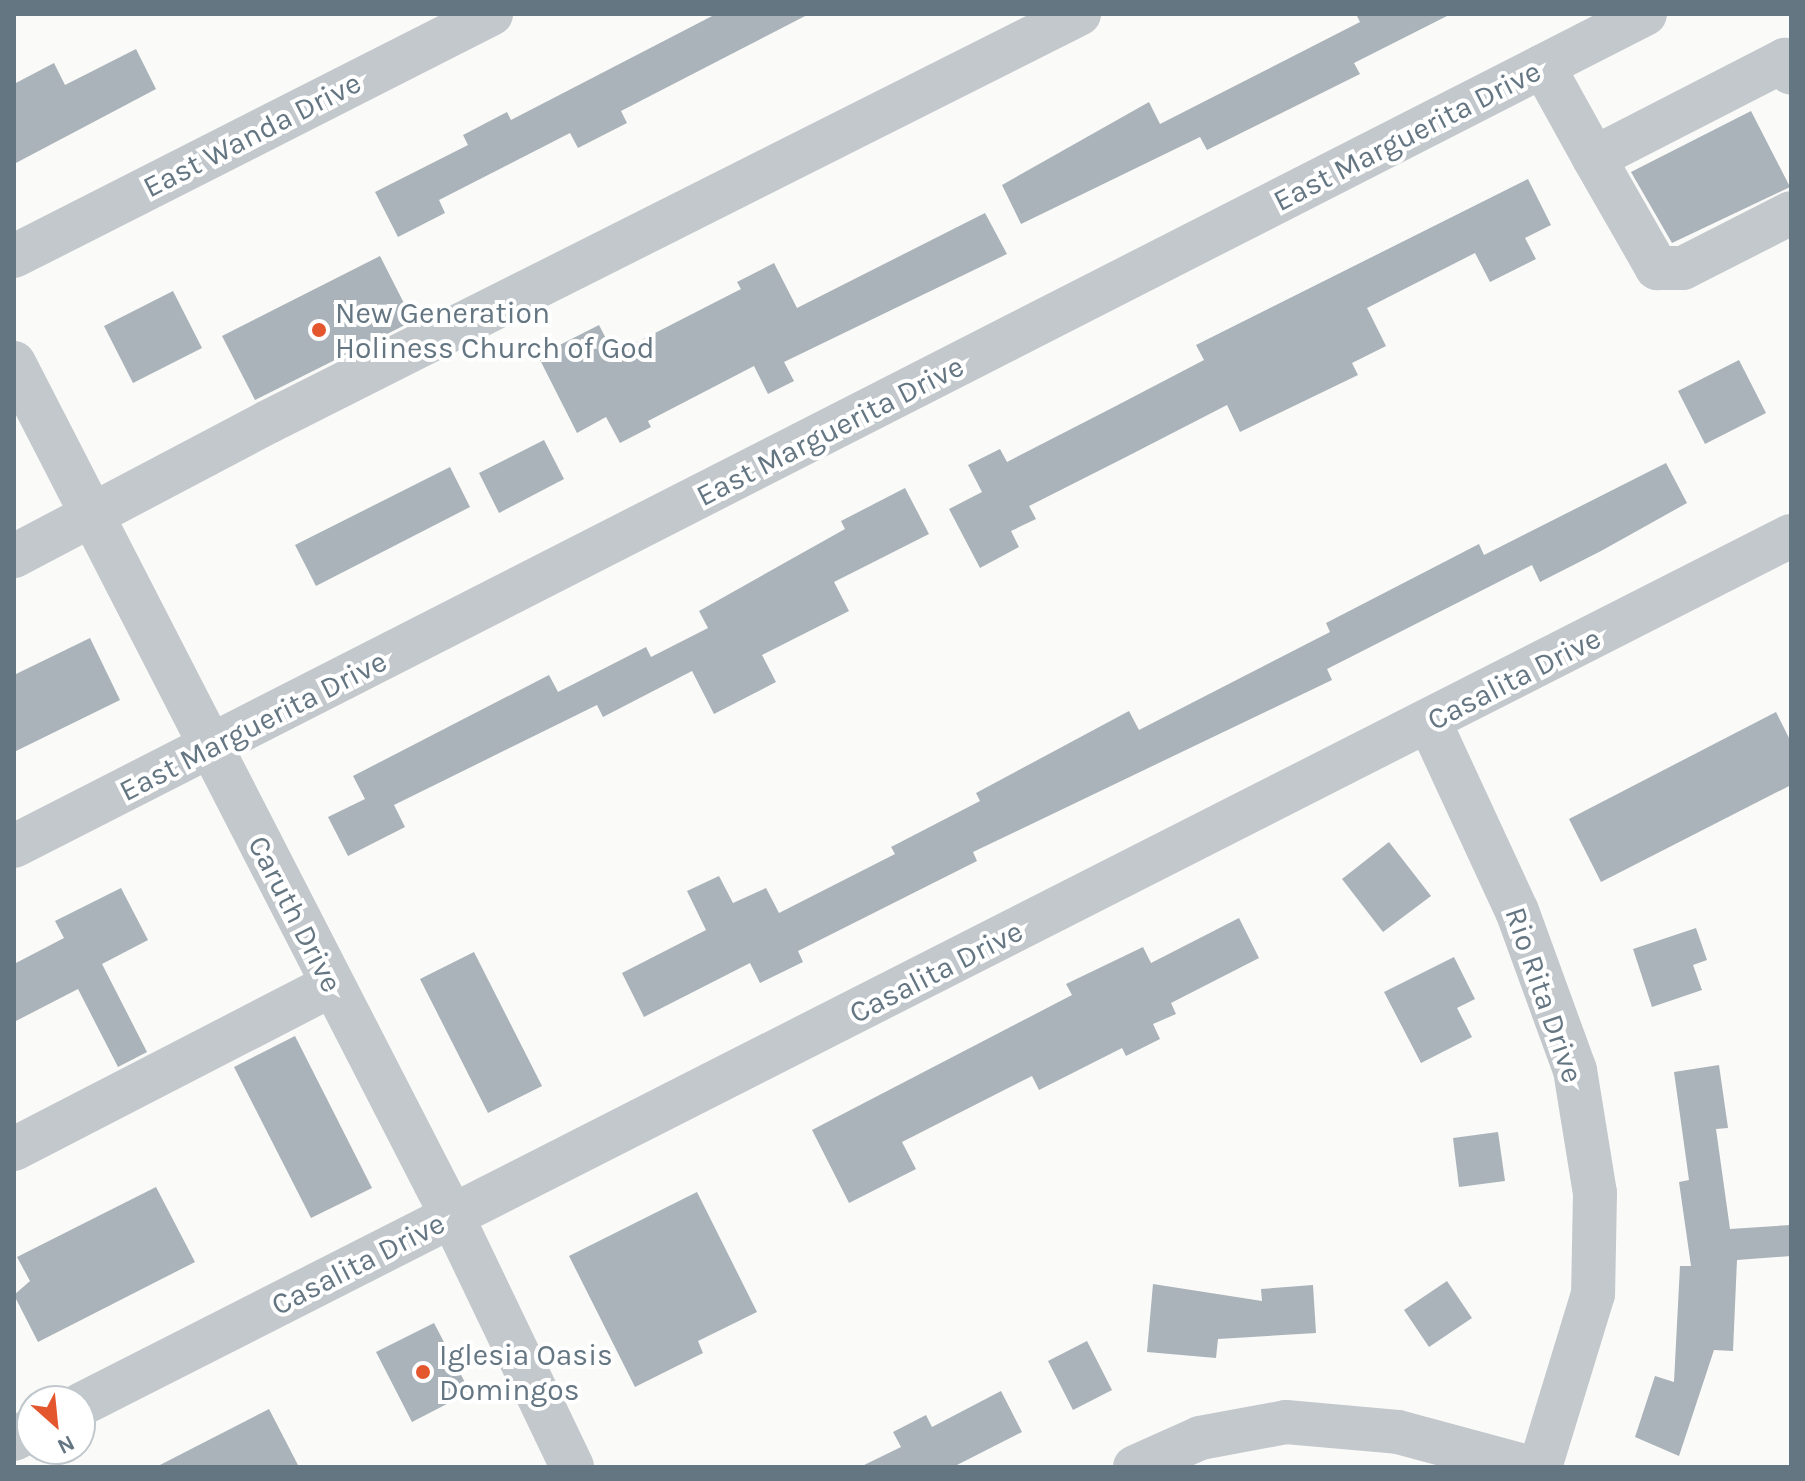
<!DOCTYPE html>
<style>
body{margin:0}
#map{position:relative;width:1805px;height:1481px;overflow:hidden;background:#fafaf8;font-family:Karla,sans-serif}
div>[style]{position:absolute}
.building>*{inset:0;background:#aab3b9}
.minor>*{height:44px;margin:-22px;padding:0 22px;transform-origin:22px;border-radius:22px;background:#c3c8cc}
.dots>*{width:22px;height:22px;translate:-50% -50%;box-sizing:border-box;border:4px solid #fff;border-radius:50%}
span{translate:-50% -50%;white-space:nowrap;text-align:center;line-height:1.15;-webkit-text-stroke:8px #fff;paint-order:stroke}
.street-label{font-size:30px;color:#657683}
.poi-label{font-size:30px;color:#657683}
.left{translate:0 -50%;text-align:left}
.frame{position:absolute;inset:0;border:16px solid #657683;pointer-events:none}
.north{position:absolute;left:16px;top:1385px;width:80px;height:80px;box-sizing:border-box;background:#fff;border:2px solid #c1c8cd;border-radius:50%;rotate:153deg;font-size:22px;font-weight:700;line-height:32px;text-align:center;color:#657683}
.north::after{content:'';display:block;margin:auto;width:28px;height:36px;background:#e4572e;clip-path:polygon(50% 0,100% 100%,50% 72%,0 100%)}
</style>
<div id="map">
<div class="building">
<div style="clip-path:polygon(716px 14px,809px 14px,621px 111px,627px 123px,578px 148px,570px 133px,439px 200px,445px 213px,398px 237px,375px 192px,468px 145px,463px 135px,507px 112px,511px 120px)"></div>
<div style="clip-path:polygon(1356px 14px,1451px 14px,1354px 63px,1360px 74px,1207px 150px,1200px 137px,1021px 224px,1002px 185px,1149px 102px,1160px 124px,1360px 22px)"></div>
<div style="clip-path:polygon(136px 49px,156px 89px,14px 164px,14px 84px,54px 63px,65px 85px)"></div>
<div style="clip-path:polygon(1751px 111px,1790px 187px,1672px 243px,1631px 172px)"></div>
<div style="clip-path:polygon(1528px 179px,1551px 225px,1525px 238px,1536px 259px,1490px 282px,1475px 253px,1367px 308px,1386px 346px,1352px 363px,1358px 375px,1240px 432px,1227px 405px,1126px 457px,1029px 506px,1036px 519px,1011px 531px,1019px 547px,980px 568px,949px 509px,982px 492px,968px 465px,1000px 449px,1007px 462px,1112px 408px,1204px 360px,1196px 345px)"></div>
<div style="clip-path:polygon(985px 213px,1007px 254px,784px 362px,794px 381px,768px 394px,754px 366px,648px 421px,651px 427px,620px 443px,606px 417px,577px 433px,538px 356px,599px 325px,614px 354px,741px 289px,737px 282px,774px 263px,797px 308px)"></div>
<div style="clip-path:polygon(380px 256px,413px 321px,255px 400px,222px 336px)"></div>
<div style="clip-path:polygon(173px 291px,202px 348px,133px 383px,104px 326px)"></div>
<div style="clip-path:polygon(1739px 360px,1766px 413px,1705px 444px,1678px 391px)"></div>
<div style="clip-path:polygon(544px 440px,564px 479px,499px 513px,479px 473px)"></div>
<div style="clip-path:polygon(1666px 463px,1687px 503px,1601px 551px,1540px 582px,1532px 565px,1327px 669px,1332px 680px,973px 852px,977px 861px,798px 951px,803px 962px,760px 983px,750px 963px,644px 1017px,622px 973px,706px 930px,687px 891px,719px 876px,733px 903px,766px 888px,779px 913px,895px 854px,891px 847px,980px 801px,976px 793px,1129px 711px,1139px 730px,1330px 632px,1326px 623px,1479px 544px,1484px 555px)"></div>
<div style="clip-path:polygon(450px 467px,470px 507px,316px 586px,295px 545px)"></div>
<div style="clip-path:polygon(905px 488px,929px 534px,834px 582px,849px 611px,762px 655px,776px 682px,714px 714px,692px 671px,603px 717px,597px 705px,394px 805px,405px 827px,348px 856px,328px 817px,365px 799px,353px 776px,549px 675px,558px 692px,646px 647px,651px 657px,708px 628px,699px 611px,845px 529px,841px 521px)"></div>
<div style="clip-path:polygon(90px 638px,120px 700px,14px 752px,14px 675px)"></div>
<div style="clip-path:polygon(1776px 712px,1791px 742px,1791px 785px,1601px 882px,1569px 819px)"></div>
<div style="clip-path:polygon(1389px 842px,1431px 896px,1383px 932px,1342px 879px)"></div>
<div style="clip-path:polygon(121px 888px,148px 940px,102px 964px,147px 1052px,118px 1067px,78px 989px,14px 1022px,14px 964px,64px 938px,55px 921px)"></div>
<div style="clip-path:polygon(1239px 918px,1259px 958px,1171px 1003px,1176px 1014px,1153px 1024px,1160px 1039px,1126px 1056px,1122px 1048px,1039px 1090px,1032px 1076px,902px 1142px,916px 1169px,849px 1203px,812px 1130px,1072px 995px,1066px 984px,1143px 947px,1151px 963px)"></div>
<div style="clip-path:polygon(1696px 928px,1707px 960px,1693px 965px,1702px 990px,1652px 1007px,1633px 949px)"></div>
<div style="clip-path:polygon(474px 952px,542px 1086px,488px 1113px,420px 979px)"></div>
<div style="clip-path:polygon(1454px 957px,1475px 999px,1457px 1008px,1472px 1037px,1421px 1063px,1384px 992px)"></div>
<div style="clip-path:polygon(295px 1036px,372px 1188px,311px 1218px,234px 1067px)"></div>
<div style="clip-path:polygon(1719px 1065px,1728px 1128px,1716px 1129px,1730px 1229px,1791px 1225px,1791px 1256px,1737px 1260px,1733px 1351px,1714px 1350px,1679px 1456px,1635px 1437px,1655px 1376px,1674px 1382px,1680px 1266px,1691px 1266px,1679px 1182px,1689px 1180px,1674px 1072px)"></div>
<div style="clip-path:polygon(1498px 1132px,1505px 1181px,1459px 1187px,1453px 1138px)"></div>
<div style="clip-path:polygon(156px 1187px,195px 1262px,38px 1342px,14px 1295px,30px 1281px,17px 1257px)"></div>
<div style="clip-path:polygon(697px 1192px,757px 1312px,698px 1341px,703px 1353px,635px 1387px,569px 1256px)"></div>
<div style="clip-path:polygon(1447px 1281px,1472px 1318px,1429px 1347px,1404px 1310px)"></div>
<div style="clip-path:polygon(1153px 1284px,1262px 1301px,1261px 1289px,1313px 1285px,1316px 1333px,1218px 1339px,1216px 1358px,1147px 1352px)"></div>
<div style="clip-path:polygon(434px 1323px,470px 1392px,412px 1422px,376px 1352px)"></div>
<div style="clip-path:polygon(1087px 1341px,1112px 1390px,1073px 1410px,1048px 1361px)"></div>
<div style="clip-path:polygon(1001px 1391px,1022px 1432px,953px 1467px,860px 1467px,901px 1447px,893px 1432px,926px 1415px,932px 1427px)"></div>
<div style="clip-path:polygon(269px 1409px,299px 1467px,156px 1467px)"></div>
</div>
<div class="minor">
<div style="left:1543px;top:66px;width:105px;rotate:61deg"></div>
<div style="left:1594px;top:158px;width:215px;rotate:-27.2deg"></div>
<div style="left:1785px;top:60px;width:14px;rotate:65deg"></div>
<div style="left:1594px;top:158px;width:127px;rotate:60.2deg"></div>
<div style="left:1657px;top:268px;width:26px"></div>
<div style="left:1683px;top:268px;width:121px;rotate:-27deg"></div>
<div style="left:14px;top:256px;width:535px;rotate:-26.9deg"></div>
<div style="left:14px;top:363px;width:959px;rotate:62.82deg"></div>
<div style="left:452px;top:1216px;width:278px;rotate:64.4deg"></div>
<div style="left:14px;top:556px;width:287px;rotate:-27.8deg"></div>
<div style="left:268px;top:422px;width:908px;rotate:-26.71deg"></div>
<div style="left:1430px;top:723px;width:207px;rotate:65.2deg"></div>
<div style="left:1517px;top:911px;width:169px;rotate:70deg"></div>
<div style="left:1575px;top:1070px;width:125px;rotate:80.8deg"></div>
<div style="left:1595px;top:1193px;width:101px;rotate:91.1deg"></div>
<div style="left:1593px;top:1294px;width:181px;rotate:107deg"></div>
<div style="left:14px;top:846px;width:1831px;rotate:-27.03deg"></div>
<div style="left:14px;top:1149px;width:358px;rotate:-27.3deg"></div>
<div style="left:80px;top:1405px;width:1919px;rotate:-26.93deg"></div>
<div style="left:14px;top:1439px;width:20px;rotate:-27deg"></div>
<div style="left:1135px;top:1467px;width:71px;rotate:-24deg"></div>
<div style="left:1200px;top:1438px;width:87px;rotate:-10.5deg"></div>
<div style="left:1286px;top:1422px;width:112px;rotate:5.1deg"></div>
<div style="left:1398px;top:1432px;width:135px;rotate:15.1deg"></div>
</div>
<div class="dots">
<div style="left:319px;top:330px;background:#e4572e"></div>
<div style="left:423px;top:1372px;background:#e4572e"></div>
</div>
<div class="street-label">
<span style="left:252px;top:135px;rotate:-27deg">East Wanda Drive</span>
<span style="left:1407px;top:136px;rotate:-27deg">East Marguerita Drive</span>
<span style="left:830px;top:431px;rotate:-27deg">East Marguerita Drive</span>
<span style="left:1514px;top:679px;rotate:-27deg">Casalita Drive</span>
<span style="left:253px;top:726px;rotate:-27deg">East Marguerita Drive</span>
<span style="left:295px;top:914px;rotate:63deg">Caruth Drive</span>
<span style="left:936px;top:972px;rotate:-27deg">Casalita Drive</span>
<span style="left:1544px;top:995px;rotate:71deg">Rio Rita Drive</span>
<span style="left:358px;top:1264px;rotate:-27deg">Casalita Drive</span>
</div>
<div class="poi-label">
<span class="left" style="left:335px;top:330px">New Generation<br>Holiness Church of God</span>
<span class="left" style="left:439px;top:1372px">Iglesia Oasis<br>Domingos</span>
</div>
<div class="frame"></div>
<div class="north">N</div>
</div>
